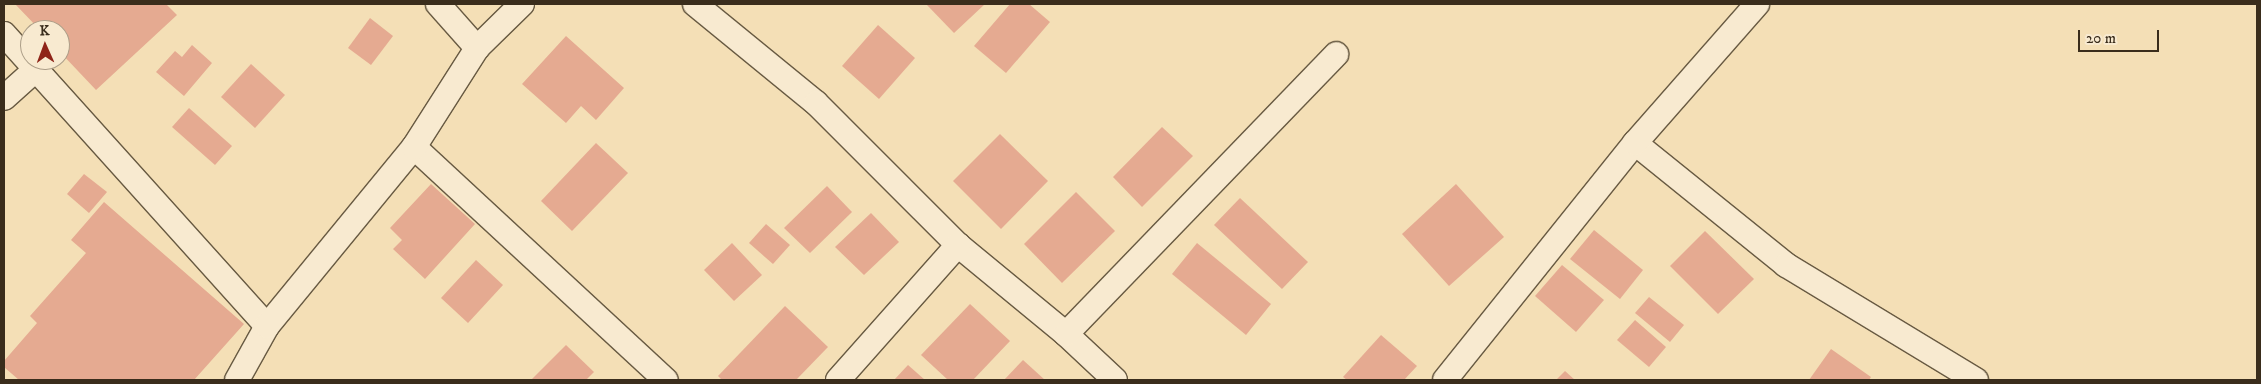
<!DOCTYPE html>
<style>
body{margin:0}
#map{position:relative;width:2261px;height:384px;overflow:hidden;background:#f4dfb6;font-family:"IM FELL DW Pica",serif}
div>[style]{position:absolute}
.building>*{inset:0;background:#e5aa91}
.roads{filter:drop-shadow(1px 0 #685a42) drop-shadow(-1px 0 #685a42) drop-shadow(0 1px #685a42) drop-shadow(0 -1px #685a42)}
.street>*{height:24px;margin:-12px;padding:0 12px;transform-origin:12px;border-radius:12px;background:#f8ead0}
span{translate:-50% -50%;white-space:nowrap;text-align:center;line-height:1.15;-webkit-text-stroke:5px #f8ead0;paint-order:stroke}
.frame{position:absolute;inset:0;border:5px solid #3a2d1c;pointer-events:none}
.north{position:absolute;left:20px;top:20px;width:50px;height:50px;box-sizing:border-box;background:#f8ead0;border:1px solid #ac9e88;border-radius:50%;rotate:358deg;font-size:14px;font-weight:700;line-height:20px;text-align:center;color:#3a2d1c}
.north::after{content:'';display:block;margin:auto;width:18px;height:22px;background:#8f2418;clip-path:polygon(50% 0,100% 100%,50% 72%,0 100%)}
.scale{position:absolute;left:2078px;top:30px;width:81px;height:22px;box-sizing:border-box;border:2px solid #3a2d1c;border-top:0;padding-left:6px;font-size:15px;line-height:18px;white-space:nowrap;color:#3a2d1c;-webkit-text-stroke:4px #f8ead0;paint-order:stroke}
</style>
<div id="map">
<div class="building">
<div style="clip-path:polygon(15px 4px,166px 4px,177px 15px,96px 90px,60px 52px,60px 30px,40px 30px)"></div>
<div style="clip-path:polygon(926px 4px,985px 4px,954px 33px)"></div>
<div style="clip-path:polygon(1010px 4px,1029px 4px,1050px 22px,1006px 73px,974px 46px)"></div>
<div style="clip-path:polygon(370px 18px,393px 36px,371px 65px,348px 48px)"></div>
<div style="clip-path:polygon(878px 25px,915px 58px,879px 99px,842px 66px)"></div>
<div style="clip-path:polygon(566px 36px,624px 88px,596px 120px,581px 106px,566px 123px,522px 84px)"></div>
<div style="clip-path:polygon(192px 45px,212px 63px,184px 96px,156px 72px,175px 51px,182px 57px)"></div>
<div style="clip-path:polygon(251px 64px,285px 95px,255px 128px,221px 97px)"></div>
<div style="clip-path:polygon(189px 108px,232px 146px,215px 165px,172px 127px)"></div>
<div style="clip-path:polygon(1162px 127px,1193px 156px,1142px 207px,1113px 177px)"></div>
<div style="clip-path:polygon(1000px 134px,1048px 181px,1001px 229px,953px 181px)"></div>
<div style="clip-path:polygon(596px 143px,628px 173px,572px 231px,541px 201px)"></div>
<div style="clip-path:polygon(84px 174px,107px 192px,89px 213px,67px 194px)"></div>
<div style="clip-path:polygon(431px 184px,475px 224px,425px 279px,393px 249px,402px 240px,390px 228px)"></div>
<div style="clip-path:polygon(1456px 184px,1504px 237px,1449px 286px,1402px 234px)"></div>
<div style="clip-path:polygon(827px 186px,852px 212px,810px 253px,784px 228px)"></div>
<div style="clip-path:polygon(1076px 192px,1115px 231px,1062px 283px,1024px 244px)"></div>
<div style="clip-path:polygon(1240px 198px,1308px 262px,1282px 289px,1214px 225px)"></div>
<div style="clip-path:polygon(104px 202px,244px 324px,194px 380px,19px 380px,4px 367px,4px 361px,37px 323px,30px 316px,86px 253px,71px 240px)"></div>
<div style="clip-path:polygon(871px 213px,899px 242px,864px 275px,835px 247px)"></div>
<div style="clip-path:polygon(766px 224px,790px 245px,773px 264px,749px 243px)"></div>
<div style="clip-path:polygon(1594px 230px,1643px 270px,1620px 299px,1570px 259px)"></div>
<div style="clip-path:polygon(1705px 231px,1754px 279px,1718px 314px,1670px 266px)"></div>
<div style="clip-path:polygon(732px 243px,762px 275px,734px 301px,704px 270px)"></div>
<div style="clip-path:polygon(1197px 243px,1271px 304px,1246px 335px,1172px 274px)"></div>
<div style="clip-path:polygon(476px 260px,503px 285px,468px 323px,441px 298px)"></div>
<div style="clip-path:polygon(1562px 265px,1604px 300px,1576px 332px,1535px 296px)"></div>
<div style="clip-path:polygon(1649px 297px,1684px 325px,1670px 342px,1635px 313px)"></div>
<div style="clip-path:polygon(970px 304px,1010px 341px,973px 380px,948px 380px,921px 355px)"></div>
<div style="clip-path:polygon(785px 306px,828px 347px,796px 380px,722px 380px,718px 376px)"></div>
<div style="clip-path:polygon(1635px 320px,1666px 347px,1649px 367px,1617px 340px)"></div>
<div style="clip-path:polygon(1381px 335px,1417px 366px,1404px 380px,1347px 380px,1343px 377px)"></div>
<div style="clip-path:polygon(566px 345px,594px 372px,586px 380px,531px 380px)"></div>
<div style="clip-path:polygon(1831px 349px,1871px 377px,1869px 380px,1809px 380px)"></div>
<div style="clip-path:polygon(1023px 360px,1045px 380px,1004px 380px)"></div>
<div style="clip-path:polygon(908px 365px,925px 380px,894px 380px)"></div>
<div style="clip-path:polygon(1565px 371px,1575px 380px,1556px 380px)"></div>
</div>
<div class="roads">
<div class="street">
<div style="left:438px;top:4px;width:59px;rotate:48.4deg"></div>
<div style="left:695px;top:4px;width:156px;rotate:39.3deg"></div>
<div style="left:816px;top:103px;width:201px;rotate:45deg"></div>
<div style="left:958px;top:245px;width:140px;rotate:39.5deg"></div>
<div style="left:1066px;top:334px;width:67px;rotate:43.2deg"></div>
<div style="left:4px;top:34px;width:393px;rotate:48deg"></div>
<div style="left:4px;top:98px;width:40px;rotate:-42deg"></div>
<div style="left:1635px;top:143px;width:194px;rotate:38.9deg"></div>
<div style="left:1786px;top:265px;width:222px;rotate:31.2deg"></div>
<div style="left:414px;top:147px;width:343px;rotate:42.8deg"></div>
<div style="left:1066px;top:334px;width:389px;rotate:-46deg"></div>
<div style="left:237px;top:380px;width:62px;rotate:-60.9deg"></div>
<div style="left:267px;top:326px;width:232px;rotate:-50.6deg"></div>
<div style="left:414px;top:147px;width:117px;rotate:-57.5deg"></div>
<div style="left:477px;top:48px;width:63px;rotate:-44.4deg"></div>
<div style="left:838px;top:380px;width:181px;rotate:-48.4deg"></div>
<div style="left:1445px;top:380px;width:304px;rotate:-51.3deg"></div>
<div style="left:1635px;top:143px;width:185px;rotate:-48.7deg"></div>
</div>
</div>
<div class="frame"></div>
<div class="north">K</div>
<div class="scale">20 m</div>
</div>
